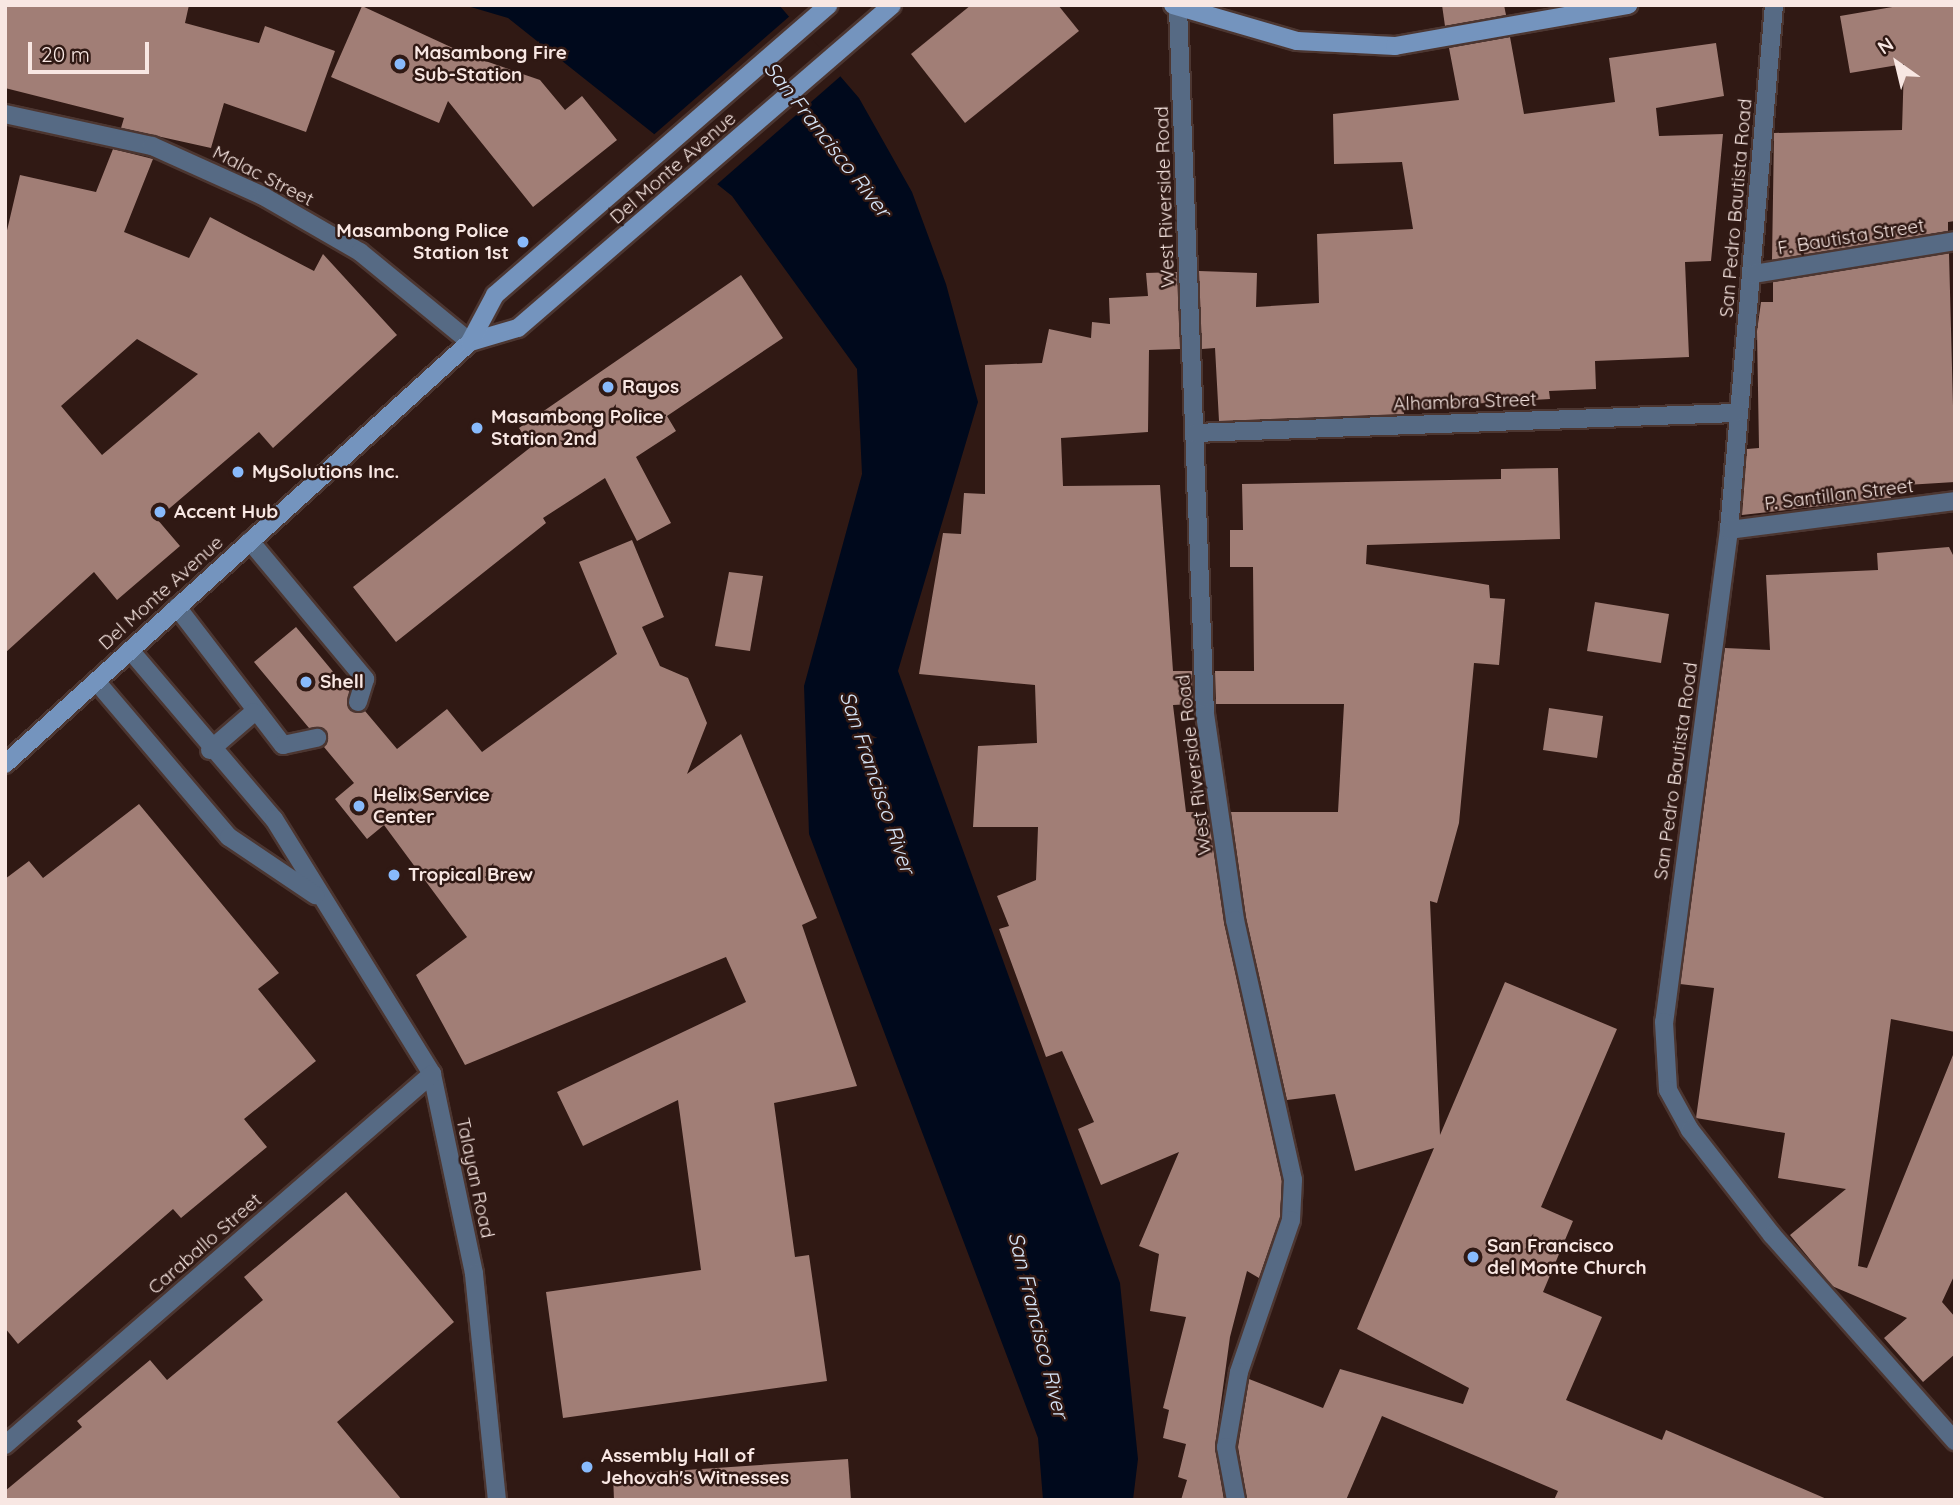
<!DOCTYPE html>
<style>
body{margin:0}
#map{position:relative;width:1960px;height:1505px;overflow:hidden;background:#301914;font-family:Quicksand,sans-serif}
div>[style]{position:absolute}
.water>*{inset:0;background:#00091c}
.pier>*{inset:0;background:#301914}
.building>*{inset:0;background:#a17e76}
.roads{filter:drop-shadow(2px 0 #4c3631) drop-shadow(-2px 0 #4c3631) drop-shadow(0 2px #4c3631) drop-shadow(0 -2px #4c3631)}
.lane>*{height:18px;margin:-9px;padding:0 9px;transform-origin:9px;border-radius:9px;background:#566a84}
.street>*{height:18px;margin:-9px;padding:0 9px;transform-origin:9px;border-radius:9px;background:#566a84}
.secondary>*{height:18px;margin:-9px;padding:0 9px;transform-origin:9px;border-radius:9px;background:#7494be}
.dots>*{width:19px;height:19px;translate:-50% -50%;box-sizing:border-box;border:4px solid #301914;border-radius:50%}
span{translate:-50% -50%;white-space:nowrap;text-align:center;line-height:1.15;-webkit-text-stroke:5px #301914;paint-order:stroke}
.poi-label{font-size:19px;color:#f8e7e3;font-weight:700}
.left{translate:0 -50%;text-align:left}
.right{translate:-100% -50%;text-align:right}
.street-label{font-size:19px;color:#f8e7e3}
.water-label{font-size:21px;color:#d7e6f9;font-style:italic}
.frame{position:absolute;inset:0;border:7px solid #f8e7e3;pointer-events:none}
.north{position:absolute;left:1862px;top:28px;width:70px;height:70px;-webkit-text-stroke:5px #301914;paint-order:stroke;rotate:326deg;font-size:19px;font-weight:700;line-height:28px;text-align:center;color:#f8e7e3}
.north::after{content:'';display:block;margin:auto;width:24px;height:32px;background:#f8e7e3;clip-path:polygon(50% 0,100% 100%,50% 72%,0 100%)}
.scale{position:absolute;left:28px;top:42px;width:121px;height:32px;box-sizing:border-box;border:4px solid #f8e7e3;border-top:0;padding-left:9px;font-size:21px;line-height:24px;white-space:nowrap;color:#f8e7e3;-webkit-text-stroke:5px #301914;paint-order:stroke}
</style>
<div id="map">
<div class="water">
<div style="clip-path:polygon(464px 5px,779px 5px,859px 98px,912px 192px,946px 284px,978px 402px,898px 671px,1120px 1283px,1138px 1459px,1133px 1500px,1043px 1500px,1038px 1438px,809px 834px,804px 686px,862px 474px,857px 369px,732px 196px,508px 18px)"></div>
</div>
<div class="pier">
<div style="clip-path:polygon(791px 15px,843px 74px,714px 187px,650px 138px)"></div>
</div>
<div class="building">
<div style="clip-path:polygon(5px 5px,189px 5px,185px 23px,259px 43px,265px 26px,335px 51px,306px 132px,224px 103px,211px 148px,121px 128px,124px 118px,5px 88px)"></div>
<div style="clip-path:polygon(971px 5px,1058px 5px,1079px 31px,965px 123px,911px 54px)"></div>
<div style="clip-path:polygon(1442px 5px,1504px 5px,1506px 15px,1445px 26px)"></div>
<div style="clip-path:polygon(1904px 5px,1955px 5px,1955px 221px,1948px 222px,1948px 231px,1772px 260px,1774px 133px,1902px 130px,1904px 64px,1850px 73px,1840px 16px)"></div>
<div style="clip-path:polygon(362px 6px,468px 55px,540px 80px,565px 110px,582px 96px,617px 140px,533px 207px,448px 101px,439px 123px,331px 77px)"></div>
<div style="clip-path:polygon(1510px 37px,1524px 114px,1615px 102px,1609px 58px,1716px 43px,1724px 96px,1656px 108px,1659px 136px,1723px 134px,1711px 261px,1685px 262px,1689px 357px,1595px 361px,1596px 389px,1549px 391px,1550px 399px,1404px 408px,1404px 414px,1219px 421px,1215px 348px,1202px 349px,1199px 271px,1257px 273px,1256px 307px,1319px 303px,1317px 234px,1413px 229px,1402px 162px,1334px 164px,1333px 114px,1459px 100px,1449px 48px)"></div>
<div style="clip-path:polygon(evenodd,113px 149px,153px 159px,124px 232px,189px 258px,210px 217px,314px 271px,323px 254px,397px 335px,273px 448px,259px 432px,157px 519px,180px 546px,117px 600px,94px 572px,5px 653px,5px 239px,20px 175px,96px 192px,113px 149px,137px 339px,198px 374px,102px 455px,61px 406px,137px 339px)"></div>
<div style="clip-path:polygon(1949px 253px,1955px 482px,1890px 486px,1891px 498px,1742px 515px,1747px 449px,1759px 448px,1757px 331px,1761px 302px,1773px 302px,1773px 282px)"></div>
<div style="clip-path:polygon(1177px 272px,1180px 349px,1149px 350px,1148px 432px,1061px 438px,1063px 486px,1160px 485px,1173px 671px,1192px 671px,1193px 704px,1173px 705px,1186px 812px,1208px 812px,1224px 922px,1282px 1181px,1280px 1218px,1259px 1278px,1247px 1271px,1230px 1337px,1215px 1446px,1224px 1500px,1181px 1500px,1187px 1480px,1178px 1477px,1186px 1444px,1163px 1438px,1169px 1410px,1163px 1408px,1186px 1317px,1150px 1311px,1159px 1254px,1139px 1246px,1179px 1152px,1101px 1185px,1078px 1129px,1094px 1122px,1062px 1051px,1046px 1057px,999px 929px,1009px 926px,997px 896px,1036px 880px,1038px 827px,973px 827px,978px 746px,1037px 743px,1035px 685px,919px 674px,943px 533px,961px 534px,964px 493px,985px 494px,985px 365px,1042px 363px,1049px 329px,1091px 338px,1092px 322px,1110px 324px,1109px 298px,1148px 296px,1146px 273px)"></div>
<div style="clip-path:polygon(741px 275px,783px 338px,667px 416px,676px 431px,636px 457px,671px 523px,637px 541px,605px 478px,543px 518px,546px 523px,396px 642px,353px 587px,531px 447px,519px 428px)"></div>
<div style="clip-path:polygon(1558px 468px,1560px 539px,1367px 545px,1366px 564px,1489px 585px,1490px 598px,1505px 599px,1499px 665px,1474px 663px,1459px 823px,1437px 903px,1430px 901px,1440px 1135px,1505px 982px,1617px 1029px,1541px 1207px,1573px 1221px,1543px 1292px,1602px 1317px,1566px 1400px,1662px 1440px,1666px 1430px,1829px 1500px,1554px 1500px,1558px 1491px,1382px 1416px,1346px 1500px,1247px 1500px,1238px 1447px,1249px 1379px,1323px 1408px,1340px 1369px,1463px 1404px,1469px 1388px,1357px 1329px,1434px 1148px,1355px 1171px,1335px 1094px,1287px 1100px,1246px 918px,1231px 812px,1338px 812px,1344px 704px,1216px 704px,1215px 671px,1254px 671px,1253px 567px,1230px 567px,1230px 530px,1243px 530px,1242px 484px,1501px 479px,1501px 469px)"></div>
<div style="clip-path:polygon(632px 540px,664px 617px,642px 627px,660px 666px,688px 678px,707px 723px,687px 774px,741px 734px,817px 918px,802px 925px,857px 1086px,774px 1103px,795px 1257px,809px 1255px,827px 1381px,563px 1418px,546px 1292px,701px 1270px,678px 1100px,583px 1146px,557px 1092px,746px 1002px,726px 957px,465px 1065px,416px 975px,467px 937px,384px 825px,367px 839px,335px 799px,354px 783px,324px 747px,326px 731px,309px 728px,254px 662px,296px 627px,349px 691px,349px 709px,365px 711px,397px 749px,447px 709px,482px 752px,617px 654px,579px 562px)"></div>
<div style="clip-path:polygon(1949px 547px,1955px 559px,1955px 1032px,1891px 1019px,1858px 1266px,1867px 1268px,1955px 1050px,1955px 1274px,1942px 1302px,1955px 1317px,1955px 1354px,1923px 1382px,1884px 1338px,1907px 1318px,1832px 1286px,1790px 1235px,1846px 1189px,1778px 1178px,1785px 1133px,1696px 1118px,1714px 988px,1680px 984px,1725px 648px,1770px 650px,1766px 575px,1878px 570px,1877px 553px)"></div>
<div style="clip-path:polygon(729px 572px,763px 576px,750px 651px,715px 646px)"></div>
<div style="clip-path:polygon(1595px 602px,1669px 614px,1661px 663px,1587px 651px)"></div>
<div style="clip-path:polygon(1549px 708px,1603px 716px,1597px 758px,1543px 750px)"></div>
<div style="clip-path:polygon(139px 804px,279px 973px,258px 989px,316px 1061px,244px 1119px,267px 1147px,181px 1218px,173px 1209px,18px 1344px,5px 1328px,5px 879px,29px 861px,43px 878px)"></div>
<div style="clip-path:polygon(346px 1192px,454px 1322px,337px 1422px,402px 1500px,5px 1500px,5px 1491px,82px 1427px,77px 1421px,150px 1360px,167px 1380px,263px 1300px,244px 1277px)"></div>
<div style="clip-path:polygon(848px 1459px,851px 1500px,614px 1500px,613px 1475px)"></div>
</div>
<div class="roads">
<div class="lane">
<div style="left:250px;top:541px;width:180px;rotate:50.2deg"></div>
<div style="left:365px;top:679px;width:24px;rotate:107deg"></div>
<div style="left:177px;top:607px;width:174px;rotate:52.5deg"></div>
<div style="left:283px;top:745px;width:35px;rotate:-12deg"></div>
<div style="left:210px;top:750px;width:58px;rotate:-40.8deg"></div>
</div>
<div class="street">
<div style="left:1774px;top:5px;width:527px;rotate:94.9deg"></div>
<div style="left:1729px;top:530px;width:496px;rotate:97.5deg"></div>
<div style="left:1664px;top:1022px;width:68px;rotate:86.6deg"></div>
<div style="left:1668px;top:1090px;width:46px;rotate:61.2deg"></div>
<div style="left:1690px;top:1130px;width:133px;rotate:52deg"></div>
<div style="left:1772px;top:1235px;width:276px;rotate:48.4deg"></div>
<div style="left:1178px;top:8px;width:707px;rotate:87.81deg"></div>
<div style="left:1205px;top:714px;width:208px;rotate:81.7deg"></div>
<div style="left:1235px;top:920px;width:266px;rotate:77.4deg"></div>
<div style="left:1293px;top:1180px;width:40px;rotate:92.9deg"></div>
<div style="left:1291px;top:1220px;width:161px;rotate:108.9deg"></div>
<div style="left:1239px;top:1372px;width:76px;rotate:99.8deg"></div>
<div style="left:1226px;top:1447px;width:54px;rotate:79.3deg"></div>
<div style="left:5px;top:114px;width:150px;rotate:12.3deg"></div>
<div style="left:152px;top:146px;width:122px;rotate:24.2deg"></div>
<div style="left:263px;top:196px;width:112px;rotate:30deg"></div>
<div style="left:360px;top:252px;width:142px;rotate:39.3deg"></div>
<div style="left:1754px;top:274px;width:204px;rotate:-9.3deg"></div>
<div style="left:1195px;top:433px;width:541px;rotate:-2.12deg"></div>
<div style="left:1729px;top:530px;width:228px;rotate:-7.3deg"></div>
<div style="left:130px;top:650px;width:222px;rotate:49.6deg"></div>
<div style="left:274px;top:819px;width:300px;rotate:58.2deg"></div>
<div style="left:432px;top:1074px;width:204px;rotate:78.1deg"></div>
<div style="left:474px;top:1274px;width:227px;rotate:84.2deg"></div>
<div style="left:96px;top:681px;width:205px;rotate:49.6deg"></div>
<div style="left:229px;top:837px;width:104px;rotate:34deg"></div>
<div style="left:5px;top:1445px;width:566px;rotate:-40.99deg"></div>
</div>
<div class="secondary">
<div style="left:1173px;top:5px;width:129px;rotate:16.2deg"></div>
<div style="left:1297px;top:41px;width:98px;rotate:2.9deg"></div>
<div style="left:1395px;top:46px;width:237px;rotate:-10deg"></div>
<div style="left:470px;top:342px;width:50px;rotate:-16.3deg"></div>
<div style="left:518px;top:328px;width:494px;rotate:-40.8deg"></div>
<div style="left:5px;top:764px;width:628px;rotate:-42.22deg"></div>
<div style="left:470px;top:342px;width:53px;rotate:-62deg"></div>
<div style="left:495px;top:295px;width:442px;rotate:-41deg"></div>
</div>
</div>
<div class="dots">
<div style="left:400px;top:64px;background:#88bafc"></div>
<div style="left:523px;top:242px;background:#88bafc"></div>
<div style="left:608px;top:387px;background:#88bafc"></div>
<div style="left:477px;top:428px;background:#88bafc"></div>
<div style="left:238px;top:472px;background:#88bafc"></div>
<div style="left:160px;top:512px;background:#88bafc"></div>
<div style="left:306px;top:682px;background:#88bafc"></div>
<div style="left:359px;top:806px;background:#88bafc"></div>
<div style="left:394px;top:875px;background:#88bafc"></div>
<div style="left:1473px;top:1257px;background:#88bafc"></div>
<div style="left:587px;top:1467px;background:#88bafc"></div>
</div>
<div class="poi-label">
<span class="left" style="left:414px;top:64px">Masambong Fire<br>Sub-Station</span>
<span class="right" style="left:509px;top:242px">Masambong Police<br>Station 1st</span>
<span class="left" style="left:622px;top:387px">Rayos</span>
<span class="left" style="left:491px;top:428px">Masambong Police<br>Station 2nd</span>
<span class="left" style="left:252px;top:472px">MySolutions Inc.</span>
<span class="left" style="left:174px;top:512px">Accent Hub</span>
<span class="left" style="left:320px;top:682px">Shell</span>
<span class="left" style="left:373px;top:806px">Helix Service<br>Center</span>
<span class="left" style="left:408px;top:875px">Tropical Brew</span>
<span class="left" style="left:1487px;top:1257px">San Francisco<br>del Monte Church</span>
<span class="left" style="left:601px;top:1467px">Assembly Hall of<br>Jehovah's Witnesses</span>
</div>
<div class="street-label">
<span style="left:673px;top:168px;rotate:-41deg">Del Monte Avenue</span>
<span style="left:263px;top:176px;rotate:27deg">Malac Street</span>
<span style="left:1165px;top:197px;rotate:-92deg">West Riverside Road</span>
<span style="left:1736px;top:208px;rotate:-85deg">San Pedro Bautista Road</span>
<span style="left:1851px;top:237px;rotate:-9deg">F. Bautista Street</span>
<span style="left:1465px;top:402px;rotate:-2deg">Alhambra Street</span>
<span style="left:1839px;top:495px;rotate:-7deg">P. Santillan Street</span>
<span style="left:161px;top:593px;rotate:-42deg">Del Monte Avenue</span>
<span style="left:1194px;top:765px;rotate:-97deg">West Riverside Road</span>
<span style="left:1676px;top:771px;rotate:-82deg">San Pedro Bautista Road</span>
<span style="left:475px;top:1178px;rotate:78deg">Talayan Road</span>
<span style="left:205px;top:1244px;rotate:-41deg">Caraballo Street</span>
</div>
<div class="water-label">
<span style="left:828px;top:139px;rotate:52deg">San Francisco River</span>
<span style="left:878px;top:782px;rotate:71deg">San Francisco River</span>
<span style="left:1039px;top:1325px;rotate:76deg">San Francisco River</span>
</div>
<div class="frame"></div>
<div class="north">N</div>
<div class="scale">20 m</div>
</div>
